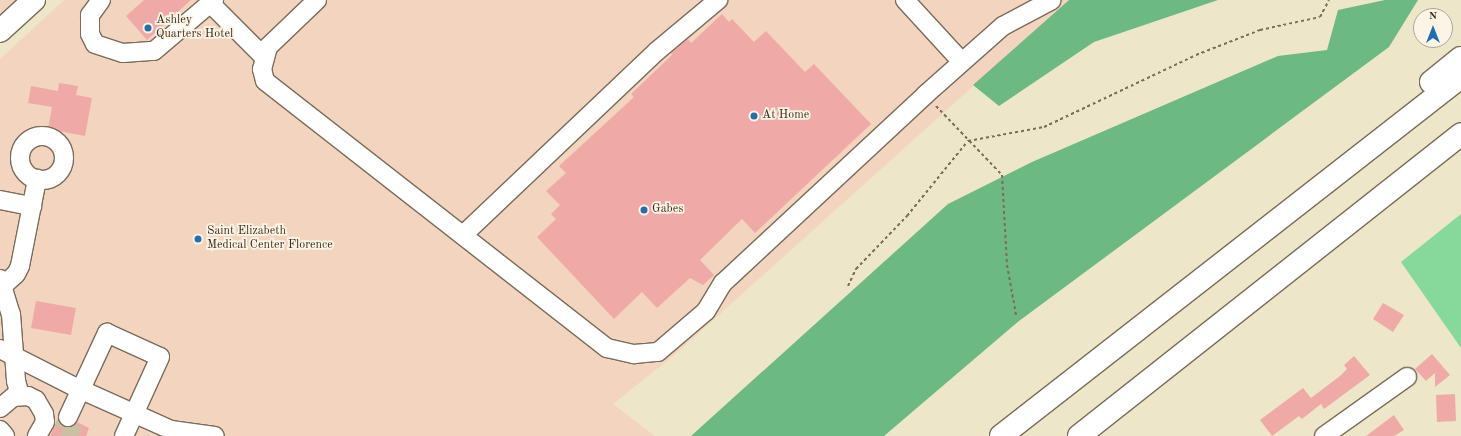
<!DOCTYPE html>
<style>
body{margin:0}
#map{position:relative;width:1461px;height:436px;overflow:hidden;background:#eee6c8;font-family:"Old Standard TT",serif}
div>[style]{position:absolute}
.built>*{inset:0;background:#f3d4bf}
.green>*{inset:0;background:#86d99b}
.forest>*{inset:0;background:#6cb983}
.building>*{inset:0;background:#efaaa7}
.minor-tunnel>*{height:18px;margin-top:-9px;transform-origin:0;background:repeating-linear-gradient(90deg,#cac0a6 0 18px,transparent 0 27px)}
.path>*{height:2px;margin-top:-1px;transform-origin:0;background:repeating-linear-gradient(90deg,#7a6c5a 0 3px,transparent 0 6px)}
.roads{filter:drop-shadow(1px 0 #7a6c5a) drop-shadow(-1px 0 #7a6c5a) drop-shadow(0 1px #7a6c5a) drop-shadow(0 -1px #7a6c5a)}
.minor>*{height:18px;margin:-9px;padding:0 9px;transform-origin:9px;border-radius:9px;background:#fff}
.minor>.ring{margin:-9px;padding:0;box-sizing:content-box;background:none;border:18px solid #fff;border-radius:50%}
.major>*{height:22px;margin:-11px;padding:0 11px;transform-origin:11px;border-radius:11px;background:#fff}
.highway>*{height:22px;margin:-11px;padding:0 11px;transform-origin:11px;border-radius:11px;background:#fff}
.dots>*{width:11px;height:11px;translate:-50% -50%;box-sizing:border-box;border:2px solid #fcf5e5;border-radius:50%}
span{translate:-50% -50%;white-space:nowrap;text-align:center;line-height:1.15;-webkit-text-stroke:3.5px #fcf5e5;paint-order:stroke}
.poi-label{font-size:12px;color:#3b2a1e}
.left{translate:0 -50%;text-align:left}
.north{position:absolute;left:1413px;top:8px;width:40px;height:40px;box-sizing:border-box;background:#fcf5e5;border:1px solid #afa495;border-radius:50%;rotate:0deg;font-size:11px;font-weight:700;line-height:16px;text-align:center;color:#3b2a1e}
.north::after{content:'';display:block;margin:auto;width:14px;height:18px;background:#1f6fb2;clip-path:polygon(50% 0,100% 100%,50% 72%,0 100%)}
</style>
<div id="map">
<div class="built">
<div style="clip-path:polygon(0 0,34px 0,0 31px)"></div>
<div style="clip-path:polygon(64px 0,1069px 0,673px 356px,613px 404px,655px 436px,0 436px,0 59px)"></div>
</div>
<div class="green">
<div style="clip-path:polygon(1461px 214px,1461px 348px,1401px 262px)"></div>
</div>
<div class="forest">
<div style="clip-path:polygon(1069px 0,1218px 0,1094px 42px,999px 106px,973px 85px)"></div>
<div style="clip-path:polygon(1385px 0,1418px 0,1389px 47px,1019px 321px,884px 436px,691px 436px,948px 204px,1032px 162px,1278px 56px,1327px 50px,1338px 10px)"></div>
</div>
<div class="building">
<div style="clip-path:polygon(144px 0,191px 0,147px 40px,126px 16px)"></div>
<div style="clip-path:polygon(722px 14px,729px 22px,732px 19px,754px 42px,766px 31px,805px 72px,814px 64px,871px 124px,755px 233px,742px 219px,700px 260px,714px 275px,703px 285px,690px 278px,657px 308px,642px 292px,614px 319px,537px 237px,556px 219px,551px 214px,560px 205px,546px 191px,566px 173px,559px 166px,634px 97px,631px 94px,672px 55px,671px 53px,688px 39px,691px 43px)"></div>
<div style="clip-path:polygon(59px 83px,78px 86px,76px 95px,92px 98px,85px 136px,48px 129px,52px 107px,28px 103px,31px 86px,58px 91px)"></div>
<div style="clip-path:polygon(36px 301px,76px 308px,71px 335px,31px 328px)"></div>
<div style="clip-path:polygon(1383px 303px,1404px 315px,1393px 332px,1373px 319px)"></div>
<div style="clip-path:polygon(1432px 354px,1450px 375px,1435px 387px,1435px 373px,1426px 381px,1415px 369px)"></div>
<div style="clip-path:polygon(1354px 356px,1370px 375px,1324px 409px,1321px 404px,1302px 419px,1299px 416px,1272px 436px,1260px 420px,1303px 388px,1311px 398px,1340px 376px,1347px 369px,1344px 365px)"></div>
<div style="clip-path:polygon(1455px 394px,1456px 421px,1437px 422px,1436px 395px)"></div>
<div style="clip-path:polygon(1394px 415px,1404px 430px,1394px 436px,1366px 436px)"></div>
<div style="clip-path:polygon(58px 420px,64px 427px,69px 427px,77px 422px,89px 428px,86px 436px,50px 436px)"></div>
</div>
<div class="minor-tunnel">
<div style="left:68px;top:417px;width:13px;rotate:113deg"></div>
<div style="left:63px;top:429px;width:17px;rotate:25deg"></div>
</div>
<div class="path">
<div style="left:936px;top:106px;width:95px;rotate:46.3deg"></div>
<div style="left:1002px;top:175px;width:90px;rotate:86.8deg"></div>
<div style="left:1007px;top:265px;width:51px;rotate:79.8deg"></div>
<div style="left:848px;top:286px;width:19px;rotate:-65deg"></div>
<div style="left:856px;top:269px;width:74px;rotate:-46.1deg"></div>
<div style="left:907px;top:216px;width:97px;rotate:-50.9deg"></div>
<div style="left:968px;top:141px;width:77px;rotate:-10.4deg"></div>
<div style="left:1044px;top:127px;width:168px;rotate:-25.3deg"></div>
<div style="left:1196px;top:55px;width:69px;rotate:-21.3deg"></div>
<div style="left:1260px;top:30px;width:61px;rotate:-12.2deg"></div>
<div style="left:1320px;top:17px;width:19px;rotate:-62deg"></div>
</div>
<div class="roads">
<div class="minor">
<div style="left:101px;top:0;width:19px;rotate:126deg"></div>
<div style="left:90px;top:15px;width:19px;rotate:90deg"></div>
<div style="left:90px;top:34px;width:11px;rotate:63deg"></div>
<div style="left:95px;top:44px;width:29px;rotate:18deg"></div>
<div style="left:123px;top:53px;width:31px;rotate:-4deg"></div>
<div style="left:154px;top:51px;width:79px;rotate:-40.4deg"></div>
<div style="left:317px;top:0;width:68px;rotate:136.2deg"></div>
<div style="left:268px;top:47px;width:23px;rotate:105deg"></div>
<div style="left:262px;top:69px;width:12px;rotate:76deg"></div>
<div style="left:265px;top:81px;width:434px;rotate:38deg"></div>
<div style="left:607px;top:348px;width:28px;rotate:13deg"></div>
<div style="left:634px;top:354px;width:24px;rotate:-5deg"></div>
<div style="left:658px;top:352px;width:63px;rotate:-40.5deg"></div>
<div style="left:706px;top:311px;width:33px;rotate:-59deg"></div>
<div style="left:723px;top:283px;width:276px;rotate:-42.9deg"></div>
<div style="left:925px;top:95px;width:104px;rotate:-41.5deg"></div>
<div style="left:1003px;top:26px;width:55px;rotate:-28deg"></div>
<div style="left:905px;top:0;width:84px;rotate:47.4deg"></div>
<div style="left:210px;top:3px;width:76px;rotate:45deg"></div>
<div class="ring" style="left:20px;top:136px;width:26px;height:26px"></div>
<div style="left:0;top:200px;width:33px;rotate:11deg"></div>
<div style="left:463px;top:235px;width:267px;rotate:-43.5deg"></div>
<div style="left:657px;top:51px;width:80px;rotate:-39.9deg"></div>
<div style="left:0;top:279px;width:37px;rotate:73deg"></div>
<div style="left:11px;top:314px;width:67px;rotate:85.7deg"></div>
<div style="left:16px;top:381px;width:15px;rotate:74deg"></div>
<div style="left:4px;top:285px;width:16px;rotate:-43deg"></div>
<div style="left:16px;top:274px;width:9px;rotate:-63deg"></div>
<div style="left:20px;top:266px;width:89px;rotate:-78.9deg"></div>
<div style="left:0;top:349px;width:84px;rotate:26.9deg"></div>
<div style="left:75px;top:387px;width:105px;rotate:24.1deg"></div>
<div style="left:171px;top:430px;width:44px;rotate:7.8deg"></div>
<div style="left:0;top:408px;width:17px;rotate:-40deg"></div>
<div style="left:13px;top:397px;width:15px;rotate:-4deg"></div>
<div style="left:28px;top:396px;width:9px;rotate:27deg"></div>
<div style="left:36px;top:400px;width:16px;rotate:60deg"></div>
<div style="left:44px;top:414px;width:8px;rotate:83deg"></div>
<div style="left:45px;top:422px;width:16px;rotate:120deg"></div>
<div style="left:68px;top:417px;width:93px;rotate:-65.1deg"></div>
<div style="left:107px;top:333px;width:58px;rotate:24.4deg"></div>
<div style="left:160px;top:357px;width:87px;rotate:114.5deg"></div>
<div style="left:0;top:430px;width:8px;rotate:50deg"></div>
<div style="left:1324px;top:436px;width:102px;rotate:-35.4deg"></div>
</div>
<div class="major">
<div style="left:0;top:31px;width:46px;rotate:-42.4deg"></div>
</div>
<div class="highway">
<div style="left:1431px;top:82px;width:38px;rotate:-39deg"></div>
<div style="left:1001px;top:436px;width:584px;rotate:-37.97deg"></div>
<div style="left:1079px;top:436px;width:487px;rotate:-38.3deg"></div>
</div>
</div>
<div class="dots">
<div style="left:148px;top:28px;background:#1f6fb2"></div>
<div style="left:754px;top:116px;background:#1f6fb2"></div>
<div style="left:644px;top:210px;background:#1f6fb2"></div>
<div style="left:198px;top:239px;background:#1f6fb2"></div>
</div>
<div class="poi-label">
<span class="left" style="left:156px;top:28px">Ashley<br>Quarters Hotel</span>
<span class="left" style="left:762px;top:116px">At Home</span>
<span class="left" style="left:652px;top:210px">Gabes</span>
<span class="left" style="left:207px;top:239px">Saint Elizabeth<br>Medical Center Florence</span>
</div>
<div class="north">N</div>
</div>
